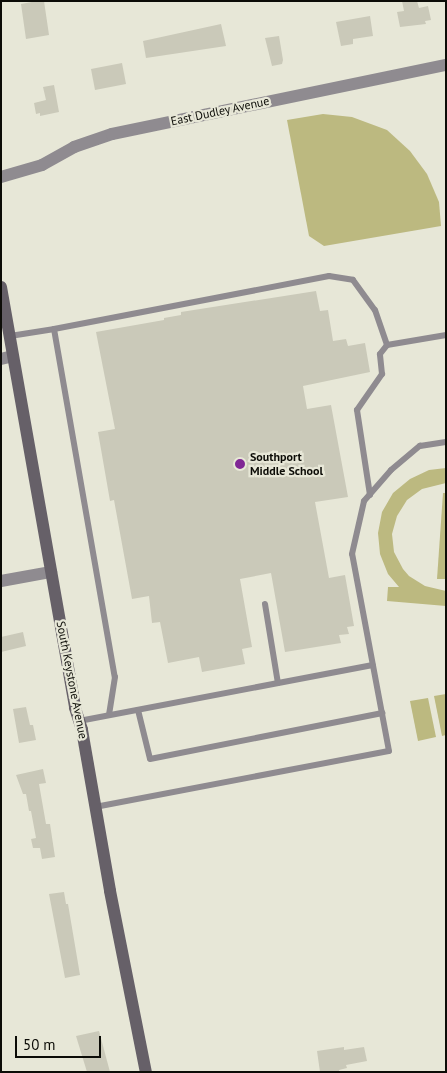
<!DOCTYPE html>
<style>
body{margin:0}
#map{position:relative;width:447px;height:1073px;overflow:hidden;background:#e7e7d7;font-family:"PT Sans",sans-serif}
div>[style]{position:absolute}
.green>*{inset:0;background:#bcb980}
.building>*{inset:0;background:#cac9b9}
.service>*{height:6px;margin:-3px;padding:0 3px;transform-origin:3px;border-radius:3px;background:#8f8b90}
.minor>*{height:12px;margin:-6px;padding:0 6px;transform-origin:6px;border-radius:6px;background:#8f8b90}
.secondary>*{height:12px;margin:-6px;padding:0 6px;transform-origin:6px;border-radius:6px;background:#666068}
.dots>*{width:14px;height:14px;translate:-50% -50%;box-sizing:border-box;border:2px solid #e7e7d7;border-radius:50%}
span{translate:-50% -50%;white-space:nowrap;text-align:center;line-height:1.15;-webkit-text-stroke:4.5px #e7e7d7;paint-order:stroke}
.street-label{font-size:12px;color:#0c0c07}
.poi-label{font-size:12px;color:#0c0c07;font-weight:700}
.left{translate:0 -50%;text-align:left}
.frame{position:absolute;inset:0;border:2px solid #0c0c07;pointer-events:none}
.scale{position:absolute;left:15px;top:1036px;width:86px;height:22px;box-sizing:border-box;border:2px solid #0c0c07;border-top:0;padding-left:6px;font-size:15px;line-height:18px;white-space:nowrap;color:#0c0c07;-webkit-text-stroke:4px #e7e7d7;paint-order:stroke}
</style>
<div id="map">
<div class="green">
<div style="clip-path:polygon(323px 114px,352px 117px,387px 130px,410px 151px,427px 174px,439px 202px,441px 226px,324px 246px,309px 236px,287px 120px)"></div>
<div style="clip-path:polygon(446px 468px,446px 483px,422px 489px,407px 500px,397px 516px,392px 534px,394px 552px,403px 569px,409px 576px,425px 586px,446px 591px,446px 606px,387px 601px,388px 587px,399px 587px,388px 574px,380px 554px,378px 533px,382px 512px,393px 493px,410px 479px,429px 470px)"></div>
<div style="clip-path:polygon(443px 493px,446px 493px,446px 579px,437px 579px)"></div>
<div style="clip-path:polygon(446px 694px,446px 735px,442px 736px,434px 696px)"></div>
<div style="clip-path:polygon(428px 698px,436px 737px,418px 741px,410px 701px)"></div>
</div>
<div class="building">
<div style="clip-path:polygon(37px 1px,44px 1px,49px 35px,26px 39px,21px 4px)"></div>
<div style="clip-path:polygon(402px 1px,417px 1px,419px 8px,428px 6px,431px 20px,425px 21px,426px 24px,400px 27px,397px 12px,404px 11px)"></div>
<div style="clip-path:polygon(370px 16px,373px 36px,353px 39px,353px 44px,341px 46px,336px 22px)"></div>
<div style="clip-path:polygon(221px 24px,226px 46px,146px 58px,143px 41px)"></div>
<div style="clip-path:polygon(279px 36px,283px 60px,282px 64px,272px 66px,265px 38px)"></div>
<div style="clip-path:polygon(122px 63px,126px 84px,95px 90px,91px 69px)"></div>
<div style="clip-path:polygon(54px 85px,59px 112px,40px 116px,40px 113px,36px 114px,34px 103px,46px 100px,43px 87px)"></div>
<div style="clip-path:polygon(316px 291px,320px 311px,328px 310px,333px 341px,346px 339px,348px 346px,365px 343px,370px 372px,303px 386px,307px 409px,331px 405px,348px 497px,315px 502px,329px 578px,345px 575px,354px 626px,347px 627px,349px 634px,339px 635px,341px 643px,285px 652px,271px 573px,240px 579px,252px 647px,242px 649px,245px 664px,202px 672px,199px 657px,168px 663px,160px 622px,152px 623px,149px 596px,132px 599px,114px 500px,110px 501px,98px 432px,115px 429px,96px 332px,164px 320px,164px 318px,181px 315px,181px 312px)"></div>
<div style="clip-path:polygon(23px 632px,26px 646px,1px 652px,1px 637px)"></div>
<div style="clip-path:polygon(26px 707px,30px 725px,33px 725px,36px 740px,19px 743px,13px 709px)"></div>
<div style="clip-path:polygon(43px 769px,46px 783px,39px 784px,46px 824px,50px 824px,55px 857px,42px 859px,40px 848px,33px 848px,31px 839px,36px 838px,31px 811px,29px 811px,26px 794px,23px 794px,16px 775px)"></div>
<div style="clip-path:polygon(64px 892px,66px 904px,68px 904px,80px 975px,65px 978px,49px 894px)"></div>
<div style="clip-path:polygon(99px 1031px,110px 1072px,87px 1072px,76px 1036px)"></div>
<div style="clip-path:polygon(344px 1047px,344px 1050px,364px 1047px,367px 1061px,346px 1065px,347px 1068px,339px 1070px,339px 1072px,320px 1072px,317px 1051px)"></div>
</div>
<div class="service">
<div style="left:54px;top:329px;width:280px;rotate:-10.9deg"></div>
<div style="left:329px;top:276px;width:24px;rotate:9deg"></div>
<div style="left:353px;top:280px;width:37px;rotate:54deg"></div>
<div style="left:375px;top:310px;width:37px;rotate:71deg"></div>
<div style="left:387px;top:345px;width:60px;rotate:-9.6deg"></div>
<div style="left:10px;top:336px;width:45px;rotate:-9deg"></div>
<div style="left:54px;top:329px;width:353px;rotate:80.1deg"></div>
<div style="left:115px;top:677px;width:38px;rotate:99deg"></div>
<div style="left:370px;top:495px;width:86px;rotate:-98.7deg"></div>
<div style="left:357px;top:410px;width:44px;rotate:-55.2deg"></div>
<div style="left:382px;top:374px;width:20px;rotate:-96deg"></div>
<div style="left:380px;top:354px;width:11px;rotate:-52deg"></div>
<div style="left:265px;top:604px;width:80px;rotate:80.7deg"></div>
<div style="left:138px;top:710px;width:50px;rotate:76.2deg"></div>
<div style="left:150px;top:759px;width:237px;rotate:-11.2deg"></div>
<div style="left:79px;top:721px;width:299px;rotate:-10.8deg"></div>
<div style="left:95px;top:807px;width:299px;rotate:-10.8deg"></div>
<div style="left:389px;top:751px;width:200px;rotate:-100.6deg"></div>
<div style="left:352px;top:554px;width:54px;rotate:-77.2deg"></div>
<div style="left:364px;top:501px;width:41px;rotate:-48.9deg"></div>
<div style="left:391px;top:470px;width:38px;rotate:-40deg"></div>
<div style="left:420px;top:446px;width:26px;rotate:-9deg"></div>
</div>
<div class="minor">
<div style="left:1px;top:177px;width:43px;rotate:-16.3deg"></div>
<div style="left:42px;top:165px;width:37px;rotate:-29deg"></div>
<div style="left:74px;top:147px;width:40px;rotate:-18.9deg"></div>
<div style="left:112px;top:134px;width:341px;rotate:-11.7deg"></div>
<div style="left:1px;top:359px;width:12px;rotate:-14deg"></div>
<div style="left:1px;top:581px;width:51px;rotate:-10.2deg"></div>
</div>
<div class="secondary">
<div style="left:1px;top:287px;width:427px;rotate:80deg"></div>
<div style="left:75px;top:708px;width:23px;rotate:72deg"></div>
<div style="left:82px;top:730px;width:163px;rotate:80.1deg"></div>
<div style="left:110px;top:891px;width:185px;rotate:78.8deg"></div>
</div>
<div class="dots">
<div style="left:240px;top:464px;background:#802795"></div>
</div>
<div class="street-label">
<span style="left:220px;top:111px;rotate:-12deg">East Dudley Avenue</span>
<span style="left:72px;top:680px;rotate:79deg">South Keystone Avenue</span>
</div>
<div class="poi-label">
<span class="left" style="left:250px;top:464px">Southport<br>Middle School</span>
</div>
<div class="frame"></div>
<div class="scale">50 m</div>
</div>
